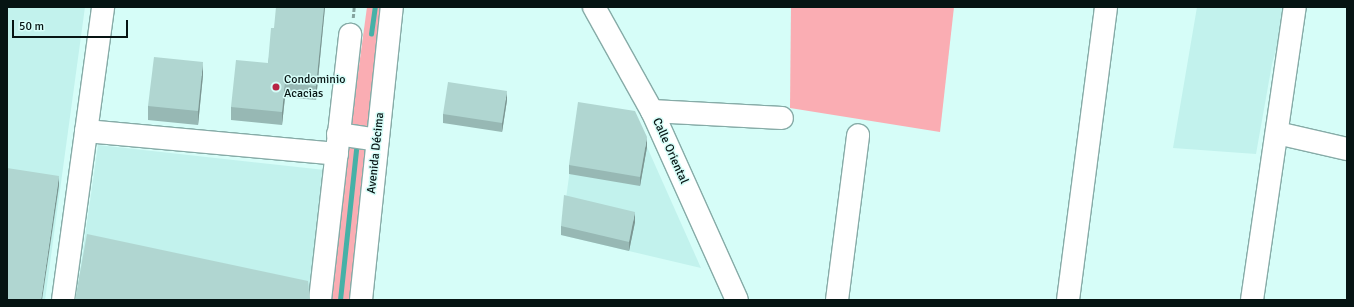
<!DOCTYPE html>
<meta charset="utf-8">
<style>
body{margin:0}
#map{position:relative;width:1354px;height:307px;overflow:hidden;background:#d6fdf8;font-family:Signika,sans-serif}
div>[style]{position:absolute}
.built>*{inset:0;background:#c2f2ed}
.green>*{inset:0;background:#faadb3}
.stream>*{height:4.5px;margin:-2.25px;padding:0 2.25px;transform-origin:2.25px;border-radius:2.25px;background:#46b1a7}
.path>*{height:2.5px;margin-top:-1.25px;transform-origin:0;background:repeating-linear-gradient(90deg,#85a39f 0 4px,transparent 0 6px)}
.roads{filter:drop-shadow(1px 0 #86aba7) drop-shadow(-1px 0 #86aba7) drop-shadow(0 1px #86aba7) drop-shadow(0 -1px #86aba7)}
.minor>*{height:22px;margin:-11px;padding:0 11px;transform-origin:11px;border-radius:11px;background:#fff}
.major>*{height:22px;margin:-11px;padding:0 11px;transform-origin:11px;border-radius:11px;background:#fff}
.wall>*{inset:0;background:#97b8b4}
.shaded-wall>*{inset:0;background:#7b9692}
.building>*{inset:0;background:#b0d6d1}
.dots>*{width:11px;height:11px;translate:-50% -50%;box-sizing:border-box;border:2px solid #d6fdf8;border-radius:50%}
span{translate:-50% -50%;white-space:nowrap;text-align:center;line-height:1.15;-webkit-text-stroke:3px #d6fdf8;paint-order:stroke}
.poi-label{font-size:12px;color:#061413}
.left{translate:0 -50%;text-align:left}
.street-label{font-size:12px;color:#061413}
.frame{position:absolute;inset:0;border:8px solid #061413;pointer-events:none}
.scale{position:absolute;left:12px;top:20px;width:116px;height:18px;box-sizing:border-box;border:2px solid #061413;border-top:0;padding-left:5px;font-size:12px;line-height:14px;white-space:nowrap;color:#061413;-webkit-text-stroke:3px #d6fdf8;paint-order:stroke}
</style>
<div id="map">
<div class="built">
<div style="clip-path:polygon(7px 7px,85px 7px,45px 300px,7px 300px)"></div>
<div style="clip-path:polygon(1197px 7px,1288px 7px,1272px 64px,1256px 154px,1173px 148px)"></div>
<div style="clip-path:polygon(578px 111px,635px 120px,701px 268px,561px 235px)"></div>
<div style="clip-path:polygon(98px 145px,325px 170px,309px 300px,76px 300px)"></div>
</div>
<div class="green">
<div style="clip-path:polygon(367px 7px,382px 7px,367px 130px,351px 125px)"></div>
<div style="clip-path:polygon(791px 7px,954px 7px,940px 132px,790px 108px)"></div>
<div style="clip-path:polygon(346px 143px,367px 146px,349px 300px,329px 300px)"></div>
</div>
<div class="stream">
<div style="left:371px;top:34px;width:27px;rotate:-82deg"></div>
<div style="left:340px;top:300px;width:151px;rotate:-83.9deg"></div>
</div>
<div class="path">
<div style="left:353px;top:18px;width:11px;rotate:-85deg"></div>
</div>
<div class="roads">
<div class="minor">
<div style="left:594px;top:7px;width:119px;rotate:60.9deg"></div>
<div style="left:652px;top:111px;width:207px;rotate:65.8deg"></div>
<div style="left:652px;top:111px;width:130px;rotate:3.1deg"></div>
<div style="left:86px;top:131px;width:252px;rotate:5.2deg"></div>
<div style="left:1277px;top:133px;width:72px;rotate:12.9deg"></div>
<div style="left:338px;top:134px;width:40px;rotate:8.5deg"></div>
<div style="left:63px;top:300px;width:296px;rotate:-82.2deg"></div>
<div style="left:320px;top:300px;width:267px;rotate:-83.5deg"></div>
<div style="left:837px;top:300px;width:166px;rotate:-82.7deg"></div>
<div style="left:1068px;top:300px;width:295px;rotate:-82.6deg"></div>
<div style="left:1252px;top:300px;width:296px;rotate:-81.7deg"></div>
</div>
<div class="major">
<div style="left:361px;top:300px;width:295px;rotate:-84deg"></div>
</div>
</div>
<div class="wall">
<div style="clip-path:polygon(325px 7px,316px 100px,285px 97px,282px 125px,231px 120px,231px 107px,268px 63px,274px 28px)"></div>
<div style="clip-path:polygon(203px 75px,198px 125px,148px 120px,148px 106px)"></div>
<div style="clip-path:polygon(507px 100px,502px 132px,443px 123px,443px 114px)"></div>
<div style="clip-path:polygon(647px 147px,640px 186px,569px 174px,569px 165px)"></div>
<div style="clip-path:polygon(635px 222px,629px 251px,561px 235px,561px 226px)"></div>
</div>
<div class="shaded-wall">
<div style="clip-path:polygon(324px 7px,325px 7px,316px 100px,316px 86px)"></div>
<div style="clip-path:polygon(203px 62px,203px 75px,198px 125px,198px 111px)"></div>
<div style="clip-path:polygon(285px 83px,285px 97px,282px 125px,282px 112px)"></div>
<div style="clip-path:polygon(507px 91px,507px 100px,502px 132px,502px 123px)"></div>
<div style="clip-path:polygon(647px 137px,647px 147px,640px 186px,640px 177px)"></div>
<div style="clip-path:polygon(59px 176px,59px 186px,42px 300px,41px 300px)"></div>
<div style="clip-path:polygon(635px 212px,635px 222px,629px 251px,629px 242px)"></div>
</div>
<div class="building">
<div style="clip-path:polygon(276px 7px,324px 7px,316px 86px,285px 83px,282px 112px,231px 107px,236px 60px,268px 63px,271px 28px,274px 28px)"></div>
<div style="clip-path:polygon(154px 57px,203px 62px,198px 111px,148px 106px)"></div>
<div style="clip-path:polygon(448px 82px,507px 91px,502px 123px,443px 114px)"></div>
<div style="clip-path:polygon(578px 102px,635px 111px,647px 137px,640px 177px,569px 165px)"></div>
<div style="clip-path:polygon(7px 168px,59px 176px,41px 300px,7px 300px)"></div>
<div style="clip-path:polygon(564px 195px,635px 212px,629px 242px,561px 226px)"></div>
<div style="clip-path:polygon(87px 234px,308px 281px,310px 298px,310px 300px,75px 300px)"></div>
</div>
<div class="dots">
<div style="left:276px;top:87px;background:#b72545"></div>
</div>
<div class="poi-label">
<span class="left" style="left:284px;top:87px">Condominio<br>Acacias</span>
</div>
<div class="street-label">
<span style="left:670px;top:151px;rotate:66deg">Calle Oriental</span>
<span style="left:376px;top:153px;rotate:-84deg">Avenida Décima</span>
</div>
<div class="frame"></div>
<div class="scale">50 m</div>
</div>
